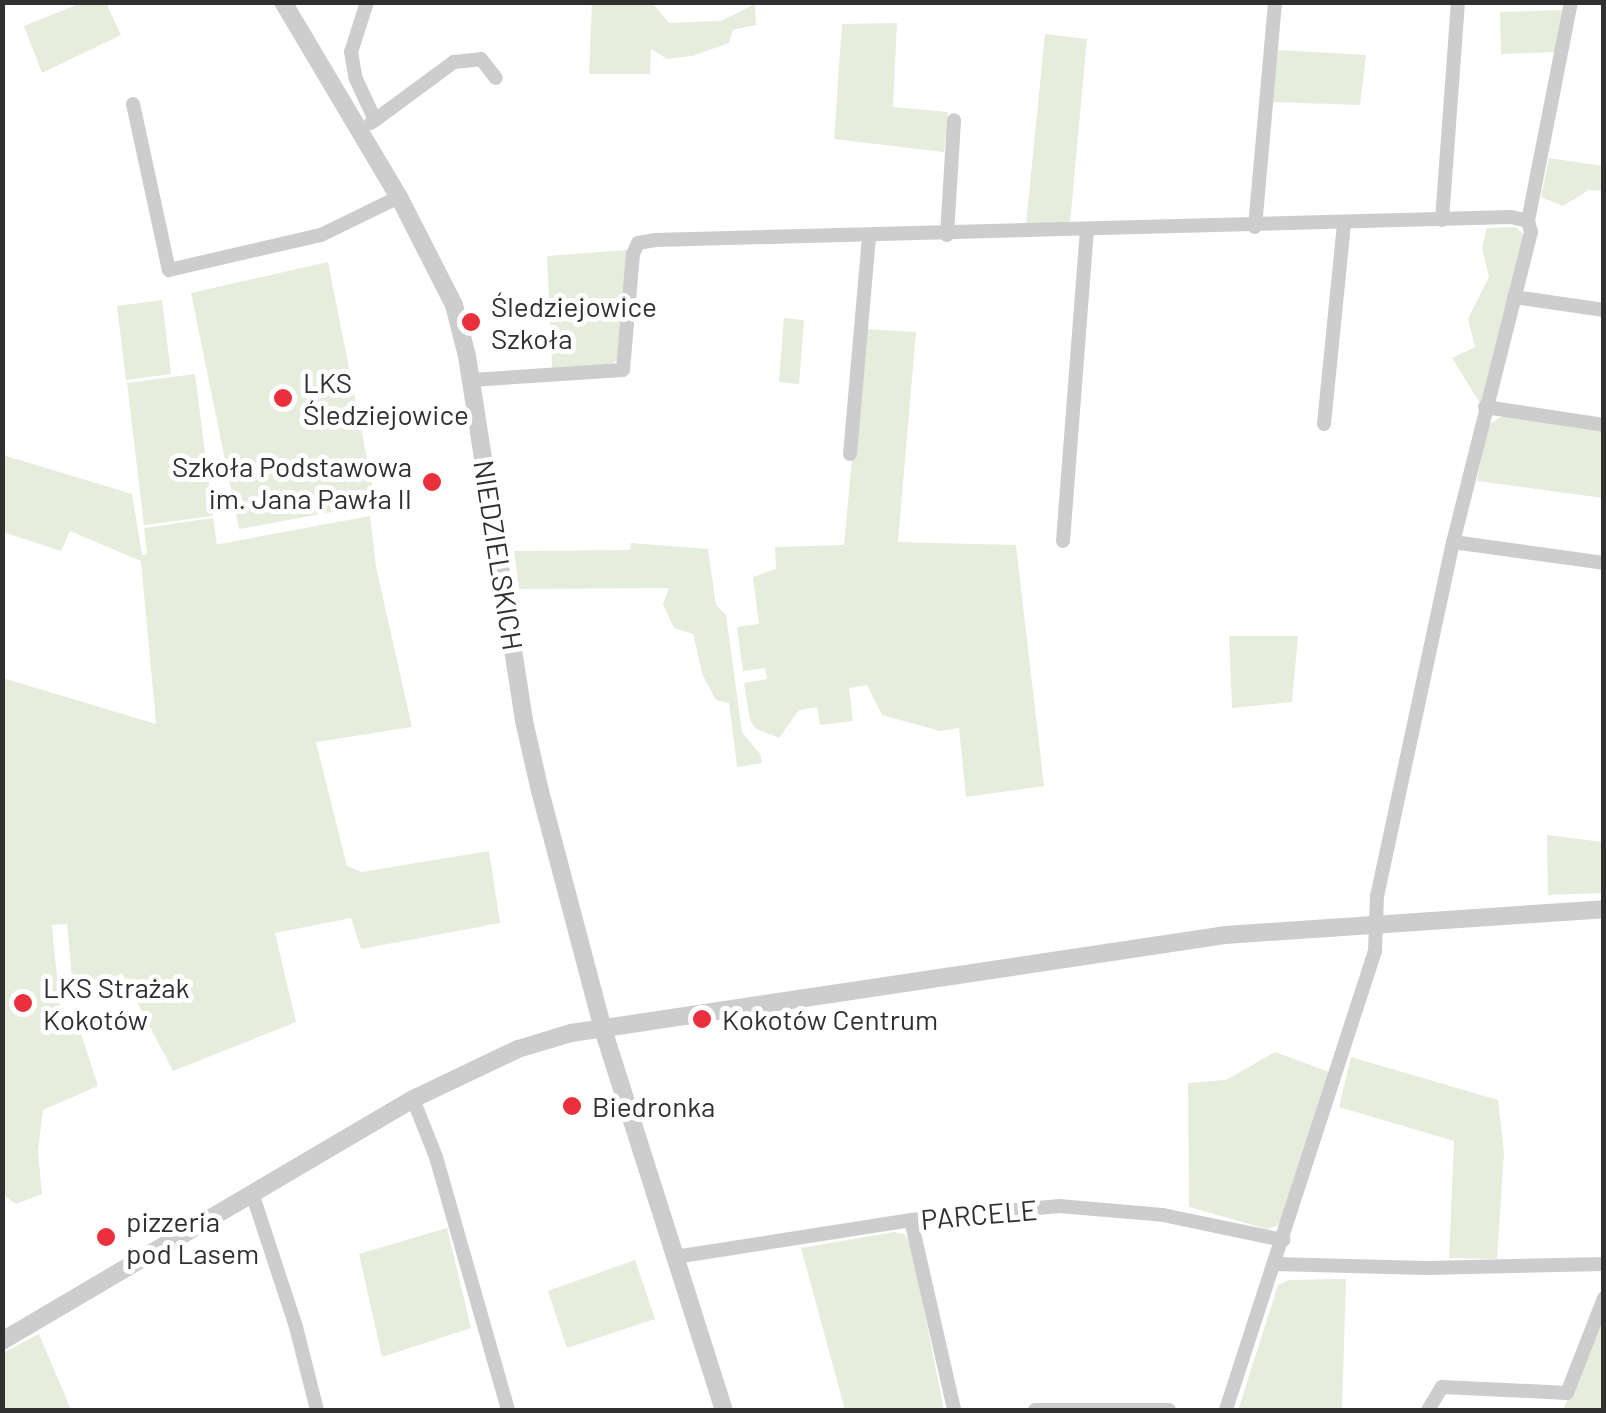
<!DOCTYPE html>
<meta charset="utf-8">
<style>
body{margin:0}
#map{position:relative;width:1606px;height:1413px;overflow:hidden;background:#fff;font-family:Barlow,sans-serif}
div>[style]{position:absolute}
.green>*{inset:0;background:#e6eddd}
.minor>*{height:14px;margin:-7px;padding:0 7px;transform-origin:7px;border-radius:7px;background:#cdcdcd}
.tertiary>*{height:18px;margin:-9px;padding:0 9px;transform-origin:9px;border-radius:9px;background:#cdcdcd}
.dots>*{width:28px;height:28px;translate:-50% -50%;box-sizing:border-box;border:5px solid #fff;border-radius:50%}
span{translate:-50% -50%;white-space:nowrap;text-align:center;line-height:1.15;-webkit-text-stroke:10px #fff;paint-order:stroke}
.poi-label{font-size:28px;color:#303030}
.left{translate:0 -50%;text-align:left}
.right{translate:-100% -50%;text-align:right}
.street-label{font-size:28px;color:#303030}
.frame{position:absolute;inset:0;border:5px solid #303030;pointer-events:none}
</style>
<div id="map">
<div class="green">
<div style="clip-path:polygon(81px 3px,106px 3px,121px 35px,42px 73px,24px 26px)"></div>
<div style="clip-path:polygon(592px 3px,652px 3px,669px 23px,721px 21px,755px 4px,756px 25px,733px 30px,729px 43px,692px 56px,667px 59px,651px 49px,650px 74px,589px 74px)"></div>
<div style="clip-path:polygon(1562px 10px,1555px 52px,1501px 54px,1500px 12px)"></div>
<div style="clip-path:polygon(897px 23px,893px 107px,948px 112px,944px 152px,834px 139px,842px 24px)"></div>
<div style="clip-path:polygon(1045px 34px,1087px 39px,1070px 223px,1026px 224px)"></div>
<div style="clip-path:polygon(1278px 50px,1366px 55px,1360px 105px,1272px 102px)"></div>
<div style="clip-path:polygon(1549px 158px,1603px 166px,1603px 191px,1589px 190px,1563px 206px,1541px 197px)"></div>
<div style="clip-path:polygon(1516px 227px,1524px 235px,1483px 408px,1452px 358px,1475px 347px,1468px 319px,1489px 277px,1482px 248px,1487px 228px)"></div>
<div style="clip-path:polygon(627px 250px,621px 358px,606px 367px,552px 368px,547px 256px)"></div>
<div style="clip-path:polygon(328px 262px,376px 504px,239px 529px,191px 293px)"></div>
<div style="clip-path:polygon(162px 300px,171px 374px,126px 380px,117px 306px)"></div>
<div style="clip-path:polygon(784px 318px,804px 320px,799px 384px,779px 382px)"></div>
<div style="clip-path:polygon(864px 329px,916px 332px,898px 542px,1016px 545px,1044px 786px,966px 797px,959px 728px,940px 731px,882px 715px,867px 685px,849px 688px,853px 721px,820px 725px,817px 707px,799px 710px,779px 738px,756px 729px,750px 720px,744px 683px,767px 679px,765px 668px,743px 671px,737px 627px,759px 624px,753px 577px,776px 569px,775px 547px,844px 545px)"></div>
<div style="clip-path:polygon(195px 374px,213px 516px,144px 525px,127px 383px)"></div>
<div style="clip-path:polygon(1503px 416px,1603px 431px,1603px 498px,1477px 481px,1488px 425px)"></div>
<div style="clip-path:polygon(3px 455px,132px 494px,142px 555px,147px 554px,144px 528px,213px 518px,217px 545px,198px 548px,370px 516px,376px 567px,412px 727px,316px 742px,347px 866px,362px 872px,489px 851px,500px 923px,361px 949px,351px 918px,275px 933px,296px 1022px,173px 1071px,122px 973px,74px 999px,67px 924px,52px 925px,61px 1019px,76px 1018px,98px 1086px,43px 1110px,38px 1151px,42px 1194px,16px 1204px,2px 1194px,3px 678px,156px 724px,141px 561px,70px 531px,61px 551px,3px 532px)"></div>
<div style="clip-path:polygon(631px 543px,708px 549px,716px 605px,726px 615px,742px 732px,760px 754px,762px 763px,737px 767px,729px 703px,716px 700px,703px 676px,693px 634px,674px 628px,663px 604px,669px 588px,519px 589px,514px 551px,630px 550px)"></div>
<div style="clip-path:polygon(1229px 636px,1298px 636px,1292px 702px,1232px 708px)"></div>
<div style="clip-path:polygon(1547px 835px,1603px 842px,1603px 893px,1548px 895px)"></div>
<div style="clip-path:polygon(1275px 1052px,1329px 1072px,1284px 1215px,1277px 1226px,1267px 1229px,1189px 1207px,1188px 1083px,1226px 1080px)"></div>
<div style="clip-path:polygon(1351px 1057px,1498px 1100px,1504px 1153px,1497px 1259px,1449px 1258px,1454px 1141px,1339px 1107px)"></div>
<div style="clip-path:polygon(447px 1228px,471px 1328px,382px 1357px,359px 1254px)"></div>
<div style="clip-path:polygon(894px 1232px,904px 1234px,911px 1244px,944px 1410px,845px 1410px,801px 1248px)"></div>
<div style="clip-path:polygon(635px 1260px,655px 1319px,567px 1348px,548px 1291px)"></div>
<div style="clip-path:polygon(1346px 1279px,1342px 1410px,1238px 1410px,1278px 1285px,1289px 1280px)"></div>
<div style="clip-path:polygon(1603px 1318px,1603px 1410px,1563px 1410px,1587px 1357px)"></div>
<div style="clip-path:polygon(39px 1334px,71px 1410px,3px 1410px,3px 1353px)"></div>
</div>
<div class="minor">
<div style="left:367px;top:2px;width:52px;rotate:107.7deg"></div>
<div style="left:351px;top:52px;width:27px;rotate:80deg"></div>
<div style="left:356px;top:79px;width:45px;rotate:65.1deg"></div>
<div style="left:375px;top:120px;width:5px;rotate:143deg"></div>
<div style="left:133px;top:104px;width:170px;rotate:77.8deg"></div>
<div style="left:169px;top:270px;width:156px;rotate:-13deg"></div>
<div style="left:321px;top:235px;width:87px;rotate:-26deg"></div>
<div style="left:375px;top:120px;width:98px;rotate:-36.3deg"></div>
<div style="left:454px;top:62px;width:27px;rotate:-6deg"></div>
<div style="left:481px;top:59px;width:24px;rotate:52deg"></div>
<div style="left:1442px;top:220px;width:219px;rotate:-85.8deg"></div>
<div style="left:1528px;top:221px;width:223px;rotate:-78.9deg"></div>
<div style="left:1255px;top:227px;width:223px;rotate:-84.9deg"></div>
<div style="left:947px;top:235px;width:115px;rotate:-86.5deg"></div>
<div style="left:1514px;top:297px;width:91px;rotate:8.2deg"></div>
<div style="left:472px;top:380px;width:151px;rotate:-3.8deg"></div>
<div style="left:623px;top:370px;width:116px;rotate:-85.1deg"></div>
<div style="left:633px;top:254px;width:12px;rotate:-66deg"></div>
<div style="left:638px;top:243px;width:17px;rotate:-10deg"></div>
<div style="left:655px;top:240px;width:856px;rotate:-1.54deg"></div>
<div style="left:1511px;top:217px;width:17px;rotate:13deg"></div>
<div style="left:1528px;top:221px;width:11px;rotate:75deg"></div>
<div style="left:1531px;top:232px;width:320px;rotate:104.1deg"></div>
<div style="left:1453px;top:542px;width:362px;rotate:102.1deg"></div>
<div style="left:1377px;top:896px;width:55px;rotate:92.1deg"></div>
<div style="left:1375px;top:951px;width:483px;rotate:108deg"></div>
<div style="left:1485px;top:407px;width:120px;rotate:8.6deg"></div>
<div style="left:1324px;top:424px;width:202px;rotate:-84.3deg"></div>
<div style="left:850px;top:454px;width:219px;rotate:-85deg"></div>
<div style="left:1063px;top:541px;width:312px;rotate:-85.6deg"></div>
<div style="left:1453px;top:542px;width:152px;rotate:7.9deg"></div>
<div style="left:413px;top:1099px;width:62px;rotate:68.4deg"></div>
<div style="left:436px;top:1157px;width:263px;rotate:74.1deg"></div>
<div style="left:252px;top:1193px;width:141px;rotate:71.8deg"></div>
<div style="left:296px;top:1327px;width:86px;rotate:75.8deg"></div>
<div style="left:911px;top:1220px;width:195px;rotate:77.2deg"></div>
<div style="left:675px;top:1257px;width:239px;rotate:-8.9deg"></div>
<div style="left:911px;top:1220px;width:149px;rotate:-5.4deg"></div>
<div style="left:1059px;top:1206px;width:104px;rotate:4.9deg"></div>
<div style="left:1163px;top:1215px;width:123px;rotate:11.8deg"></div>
<div style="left:1274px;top:1264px;width:152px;rotate:1.5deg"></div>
<div style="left:1426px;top:1268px;width:178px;rotate:-1.3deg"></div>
<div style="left:1035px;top:1410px;width:134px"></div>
<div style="left:1428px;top:1410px;width:27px;rotate:-59deg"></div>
<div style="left:1442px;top:1387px;width:125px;rotate:2.7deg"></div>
<div style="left:1567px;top:1393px;width:102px;rotate:-68.7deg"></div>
</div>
<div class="tertiary">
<div style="left:283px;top:2px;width:227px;rotate:59.3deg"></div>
<div style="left:399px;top:197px;width:121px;rotate:63deg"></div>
<div style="left:454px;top:305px;width:53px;rotate:75.7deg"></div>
<div style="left:467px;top:356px;width:369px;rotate:81.1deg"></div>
<div style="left:524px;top:721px;width:72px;rotate:77.1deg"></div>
<div style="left:540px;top:791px;width:243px;rotate:75.2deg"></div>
<div style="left:602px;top:1026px;width:403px;rotate:72.4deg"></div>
<div style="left:2px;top:1341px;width:477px;rotate:-30.5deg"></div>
<div style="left:413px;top:1099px;width:116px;rotate:-25.5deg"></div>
<div style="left:518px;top:1049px;width:55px;rotate:-16.8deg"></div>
<div style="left:571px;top:1033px;width:661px;rotate:-8.52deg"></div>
<div style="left:1225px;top:935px;width:380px;rotate:-3.9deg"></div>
</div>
<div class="dots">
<div style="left:471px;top:322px;background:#ea2f3d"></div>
<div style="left:283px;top:398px;background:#ea2f3d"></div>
<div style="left:432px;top:482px;background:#ea2f3d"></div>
<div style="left:23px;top:1003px;background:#ea2f3d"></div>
<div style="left:702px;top:1019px;background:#ea2f3d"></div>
<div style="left:572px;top:1106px;background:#ea2f3d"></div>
<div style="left:106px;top:1237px;background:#ea2f3d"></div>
</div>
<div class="poi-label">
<span class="left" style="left:491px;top:322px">Śledziejowice<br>Szkoła</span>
<span class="left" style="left:303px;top:398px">LKS<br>Śledziejowice</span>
<span class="right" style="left:412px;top:482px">Szkoła Podstawowa<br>im. Jana Pawła II</span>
<span class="left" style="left:43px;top:1003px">LKS Strażak<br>Kokotów</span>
<span class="left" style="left:722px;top:1019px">Kokotów Centrum</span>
<span class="left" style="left:592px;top:1106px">Biedronka</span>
<span class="left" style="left:126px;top:1237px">pizzeria<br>pod Lasem</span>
</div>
<div class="street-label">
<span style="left:499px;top:555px;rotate:81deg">NIEDZIELSKICH</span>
<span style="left:979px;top:1214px;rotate:-5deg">PARCELE</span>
</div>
<div class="frame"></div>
</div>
